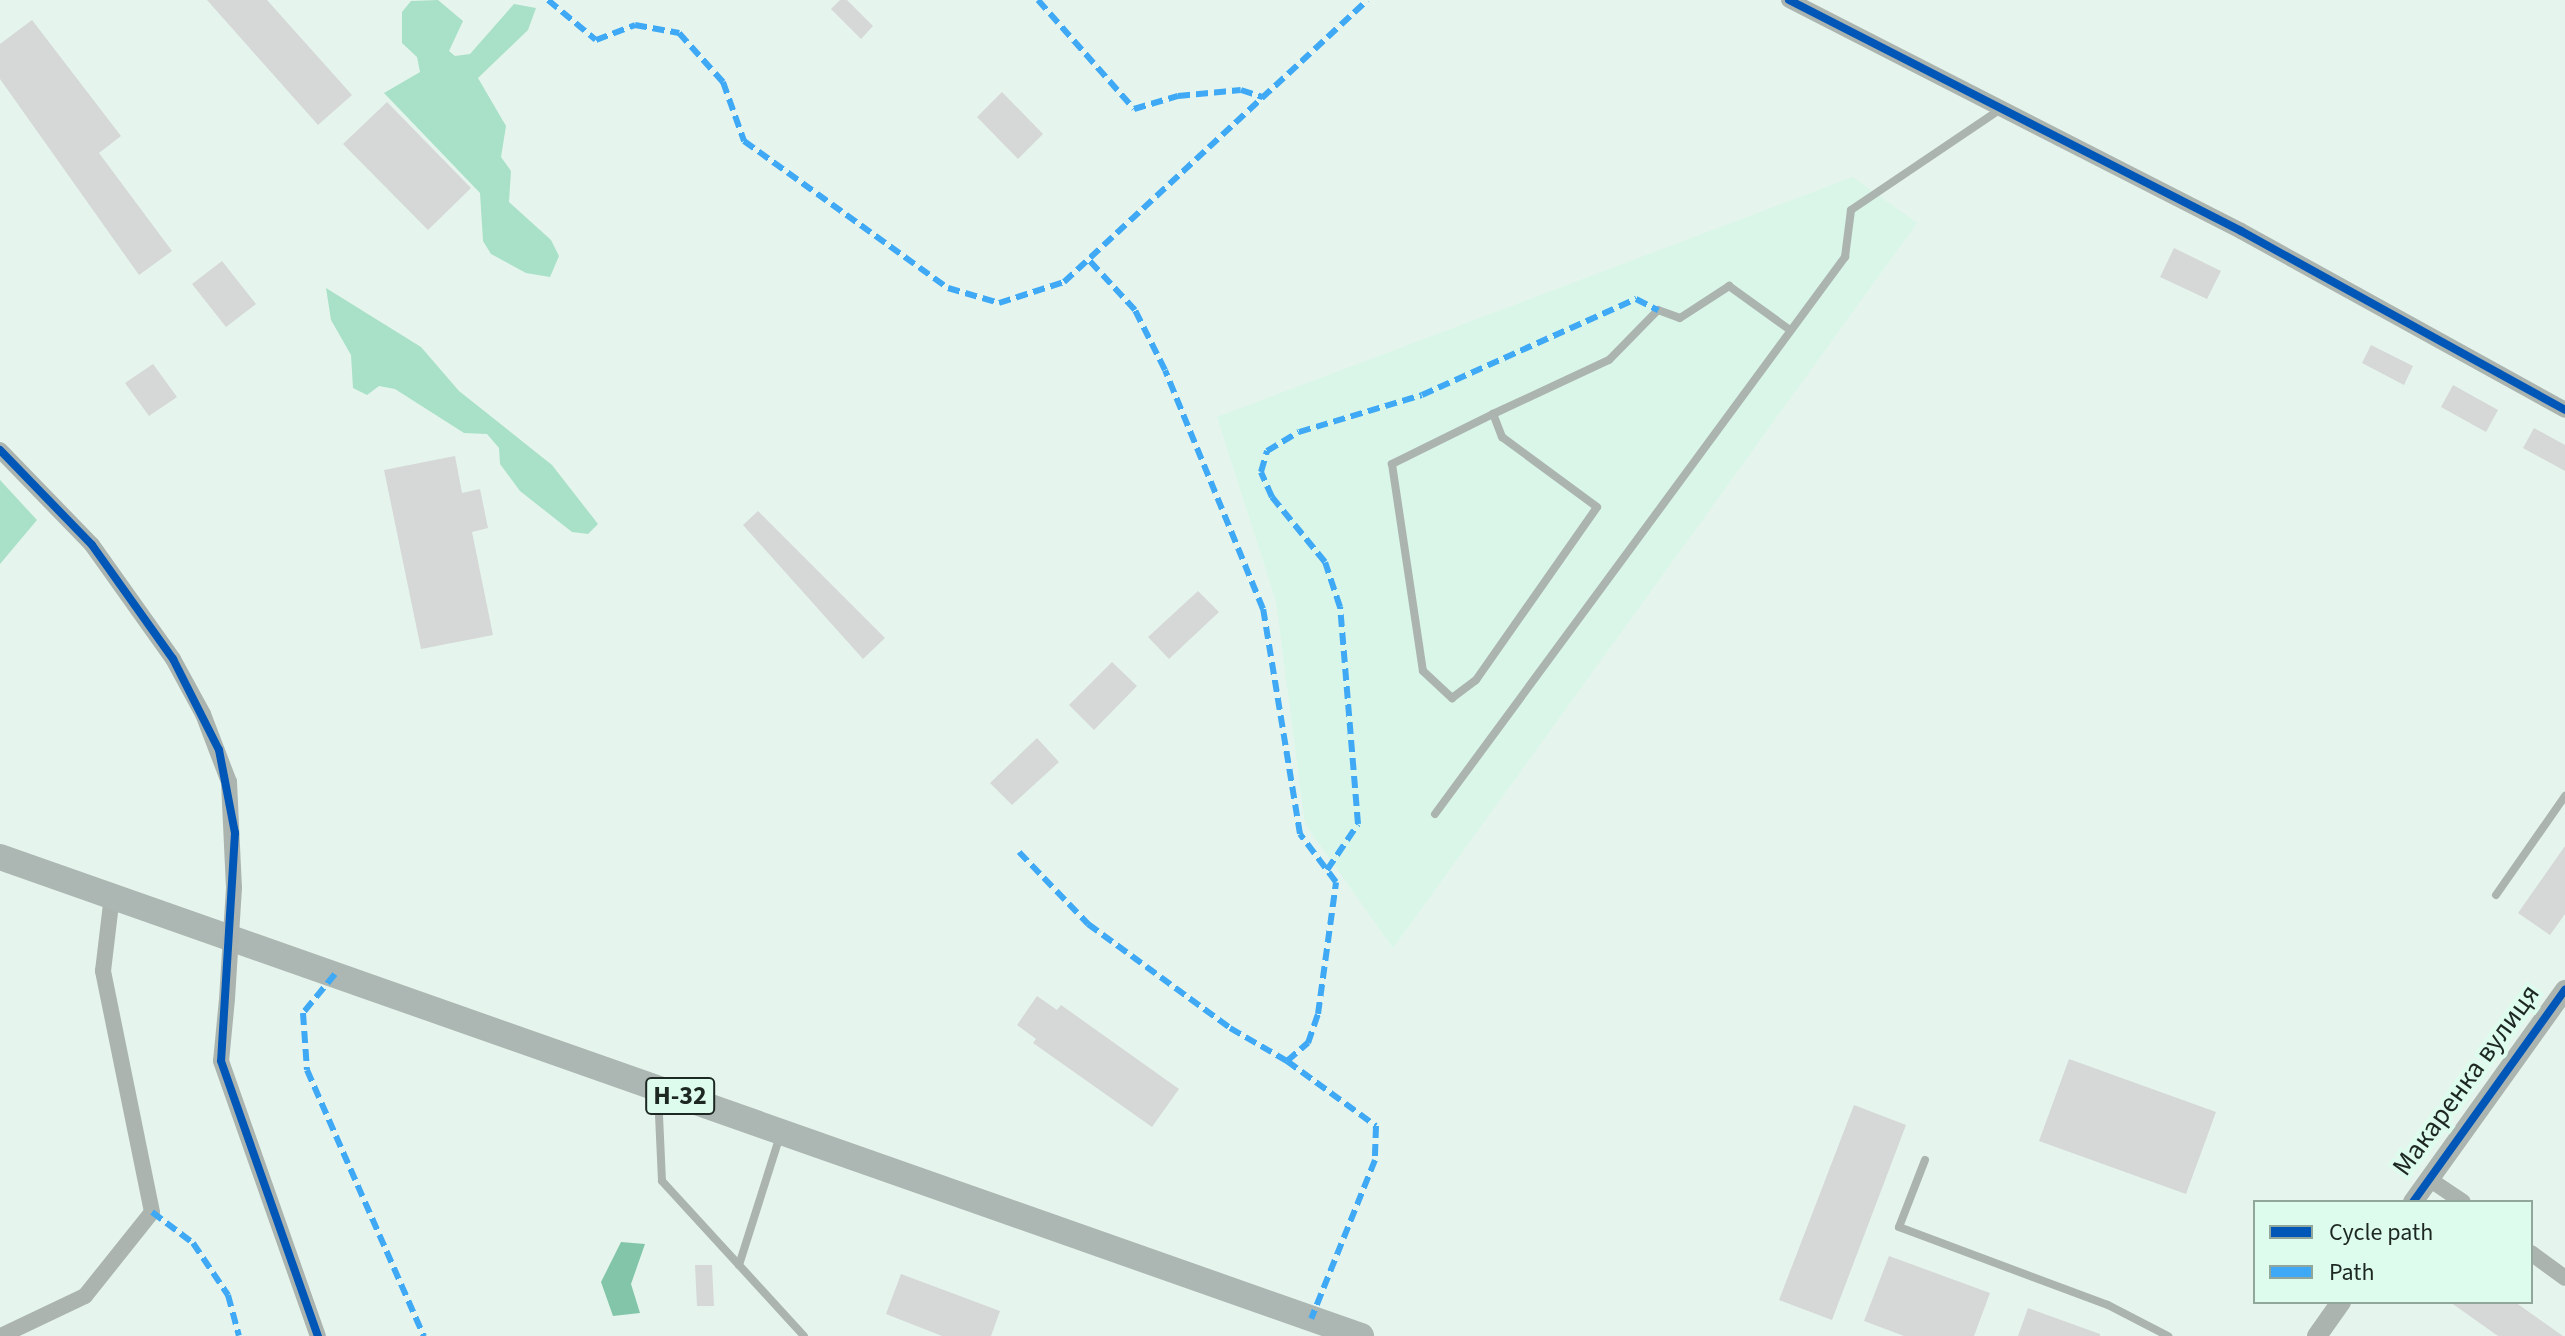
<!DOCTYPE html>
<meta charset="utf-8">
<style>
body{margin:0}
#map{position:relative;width:2565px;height:1336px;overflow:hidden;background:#e5f5ed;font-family:"Source Sans 3",sans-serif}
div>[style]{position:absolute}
.built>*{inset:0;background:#d9f6e9}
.forest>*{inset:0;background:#a9e0c8}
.water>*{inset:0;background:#82c5a9}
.building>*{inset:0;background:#d6d7d7}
.service>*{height:8px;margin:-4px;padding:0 4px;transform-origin:4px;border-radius:4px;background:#acb4b0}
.minor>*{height:16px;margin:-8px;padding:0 8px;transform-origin:8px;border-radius:8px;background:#acb4b0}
.tertiary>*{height:20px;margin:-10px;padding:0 10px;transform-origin:10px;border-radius:10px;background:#acb4b0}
.primary>*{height:26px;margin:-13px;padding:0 13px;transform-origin:13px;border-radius:13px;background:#acb6b2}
.minor-bridge>*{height:16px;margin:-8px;padding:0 8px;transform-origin:8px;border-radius:8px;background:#acb4b0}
.quiet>*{height:6px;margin-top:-3px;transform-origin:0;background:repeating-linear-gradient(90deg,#3fa9f5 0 12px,transparent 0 18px)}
.cycleway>*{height:8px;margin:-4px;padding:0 4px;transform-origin:4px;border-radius:4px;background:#0057b8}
span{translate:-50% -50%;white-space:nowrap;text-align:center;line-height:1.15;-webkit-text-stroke:8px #defced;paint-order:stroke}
.shield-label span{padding:2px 6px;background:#defced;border:2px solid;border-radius:6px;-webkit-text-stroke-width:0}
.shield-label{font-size:26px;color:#1d2823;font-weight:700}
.street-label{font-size:28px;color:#1d2823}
.legend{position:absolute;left:2253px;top:1200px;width:280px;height:104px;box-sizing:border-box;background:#defced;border:2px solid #91a79c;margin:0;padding:10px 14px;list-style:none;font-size:24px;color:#1d2823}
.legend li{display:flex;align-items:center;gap:16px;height:40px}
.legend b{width:40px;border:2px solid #91a79c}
</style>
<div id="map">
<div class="built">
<div style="clip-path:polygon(1853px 177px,1917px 223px,1393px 948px,1305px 824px,1276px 601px,1217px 417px)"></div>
</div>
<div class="forest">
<div style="clip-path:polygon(438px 0,463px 21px,449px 51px,455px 56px,470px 54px,514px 4px,536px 8px,528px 30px,478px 78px,506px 126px,501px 157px,511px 171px,509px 202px,551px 240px,559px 256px,550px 277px,526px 273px,491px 254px,483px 241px,480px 193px,384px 93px,420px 72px,417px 57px,402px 43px,402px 12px,411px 1px)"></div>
<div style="clip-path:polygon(326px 288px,421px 347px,459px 391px,552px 465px,598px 524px,588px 534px,572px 532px,520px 491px,500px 464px,499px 448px,487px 434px,464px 433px,395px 389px,379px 386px,367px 395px,353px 388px,351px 355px,331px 320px)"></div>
<div style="clip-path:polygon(0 480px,37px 520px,0 564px)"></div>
</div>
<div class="water">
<div style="clip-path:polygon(621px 1242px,645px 1244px,631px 1284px,640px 1313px,613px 1316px,601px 1282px)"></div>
</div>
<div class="building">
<div style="clip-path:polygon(207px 0,267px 0,352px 95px,318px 125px)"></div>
<div style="clip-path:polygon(840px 0,847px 0,873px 26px,861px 39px,831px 9px)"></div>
<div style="clip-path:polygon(32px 20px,121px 136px,99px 153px,172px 251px,139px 275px,0 79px,0 44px)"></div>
<div style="clip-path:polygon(1002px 92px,1043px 134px,1018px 159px,977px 117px)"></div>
<div style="clip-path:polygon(387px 102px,471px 188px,428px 230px,343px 144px)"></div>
<div style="clip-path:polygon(2174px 248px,2221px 271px,2207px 299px,2160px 277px)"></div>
<div style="clip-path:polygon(222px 261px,256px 304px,226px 327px,192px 284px)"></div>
<div style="clip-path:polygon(2371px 345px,2413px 366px,2404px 385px,2362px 363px)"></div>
<div style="clip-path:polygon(153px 364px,177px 397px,149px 416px,125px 383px)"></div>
<div style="clip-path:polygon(2453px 385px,2498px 410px,2486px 432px,2441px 407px)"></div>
<div style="clip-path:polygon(2534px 428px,2565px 445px,2565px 471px,2523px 448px)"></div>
<div style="clip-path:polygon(455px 456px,462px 493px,480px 489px,488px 528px,472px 532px,493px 635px,421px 649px,384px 470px)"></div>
<div style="clip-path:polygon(758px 511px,885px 638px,863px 659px,743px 525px)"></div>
<div style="clip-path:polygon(1198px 591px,1219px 612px,1169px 659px,1148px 637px)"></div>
<div style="clip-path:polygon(1112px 662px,1137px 686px,1094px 730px,1069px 705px)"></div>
<div style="clip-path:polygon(1037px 738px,1059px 762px,1012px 805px,990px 783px)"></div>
<div style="clip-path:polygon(2565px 846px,2565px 914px,2550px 935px,2518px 913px)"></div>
<div style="clip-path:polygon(1037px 996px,1057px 1010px,1061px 1005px,1179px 1089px,1152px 1127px,1033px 1043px,1036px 1039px,1017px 1025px)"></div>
<div style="clip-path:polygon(2069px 1059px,2216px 1112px,2186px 1194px,2039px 1141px)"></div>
<div style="clip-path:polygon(1854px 1105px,1906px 1125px,1832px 1320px,1779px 1300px)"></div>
<div style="clip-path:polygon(1889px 1256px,1990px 1293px,1974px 1336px,1904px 1336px,1864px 1321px)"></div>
<div style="clip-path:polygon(695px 1265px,712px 1265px,714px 1306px,697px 1306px)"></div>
<div style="clip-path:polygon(901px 1274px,1000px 1311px,991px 1336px,942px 1336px,886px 1314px)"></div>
<div style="clip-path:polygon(2450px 1302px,2515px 1302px,2563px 1336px,2498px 1336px)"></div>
<div style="clip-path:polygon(2028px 1308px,2100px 1334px,2100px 1336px,2018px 1336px)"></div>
</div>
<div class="service">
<div style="left:1493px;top:414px;width:113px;rotate:153.7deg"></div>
<div style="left:1392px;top:464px;width:209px;rotate:81.5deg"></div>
<div style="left:1423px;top:671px;width:40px;rotate:43deg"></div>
<div style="left:1452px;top:698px;width:30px;rotate:-37deg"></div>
<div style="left:1476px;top:680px;width:211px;rotate:-55deg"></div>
<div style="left:1597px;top:507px;width:118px;rotate:-143.6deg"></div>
<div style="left:1502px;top:437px;width:25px;rotate:-111deg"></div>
<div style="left:1493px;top:414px;width:128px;rotate:-25deg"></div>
<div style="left:1609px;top:360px;width:70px;rotate:-45.6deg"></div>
<div style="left:1658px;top:310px;width:23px;rotate:20deg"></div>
<div style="left:1680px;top:318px;width:59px;rotate:-33.1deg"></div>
<div style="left:1729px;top:286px;width:75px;rotate:35.8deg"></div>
<div style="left:1435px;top:814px;width:692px;rotate:-53.64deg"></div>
<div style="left:1845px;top:257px;width:47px;rotate:-82.7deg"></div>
<div style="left:1851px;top:210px;width:179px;rotate:-34deg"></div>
<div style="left:2496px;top:895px;width:121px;rotate:-55.1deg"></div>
<div style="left:658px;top:1093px;width:88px;rotate:87.4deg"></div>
<div style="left:662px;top:1181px;width:210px;rotate:47.5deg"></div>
<div style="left:1925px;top:1160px;width:72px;rotate:111.2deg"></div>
<div style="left:1899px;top:1227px;width:223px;rotate:20.5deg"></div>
<div style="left:2108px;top:1305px;width:68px;rotate:27.3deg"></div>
<div style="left:739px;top:1265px;width:135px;rotate:-72.4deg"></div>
</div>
<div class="minor">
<div style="left:1789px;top:0;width:508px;rotate:27.07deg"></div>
<div style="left:2241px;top:231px;width:370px;rotate:28.9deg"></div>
<div style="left:0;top:450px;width:132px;rotate:45.9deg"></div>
<div style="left:92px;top:545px;width:140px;rotate:54.6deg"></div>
<div style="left:173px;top:659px;width:63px;rotate:61.4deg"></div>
<div style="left:203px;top:714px;width:73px;rotate:69.1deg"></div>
<div style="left:229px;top:782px;width:105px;rotate:87.3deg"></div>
<div style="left:227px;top:999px;width:62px;rotate:95.5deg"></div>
<div style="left:221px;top:1061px;width:292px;rotate:70.6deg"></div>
<div style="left:2429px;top:1179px;width:41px;rotate:34.1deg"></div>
<div style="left:2531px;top:1253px;width:42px;rotate:36.3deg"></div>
<div style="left:1px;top:1336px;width:93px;rotate:-25.5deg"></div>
<div style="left:85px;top:1296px;width:107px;rotate:-51.4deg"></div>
<div style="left:152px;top:1212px;width:246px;rotate:-101.5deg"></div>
<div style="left:103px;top:971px;width:76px;rotate:-83.2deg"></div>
</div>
<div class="tertiary">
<div style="left:2413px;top:1202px;width:261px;rotate:-54.4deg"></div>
<div style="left:2317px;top:1336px;width:42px;rotate:-54.8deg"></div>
</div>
<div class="primary">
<div style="left:0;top:857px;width:1443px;rotate:19.39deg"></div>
</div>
<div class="minor-bridge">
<div style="left:227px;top:999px;width:112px;rotate:-86.4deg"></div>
</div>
<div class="quiet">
<div style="left:548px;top:0;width:62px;rotate:39.8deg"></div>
<div style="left:596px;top:40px;width:42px;rotate:-21deg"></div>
<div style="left:635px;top:25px;width:45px;rotate:10.3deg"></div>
<div style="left:679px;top:33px;width:66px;rotate:48.1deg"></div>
<div style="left:723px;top:82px;width:63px;rotate:70.4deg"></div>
<div style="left:744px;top:141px;width:251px;rotate:35.8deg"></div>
<div style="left:948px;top:288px;width:53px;rotate:16.4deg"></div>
<div style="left:999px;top:303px;width:68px;rotate:-17.9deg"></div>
<div style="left:1064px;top:282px;width:414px;rotate:-42.9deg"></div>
<div style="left:1038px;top:0;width:145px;rotate:48.6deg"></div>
<div style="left:1134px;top:109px;width:46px;rotate:-16.5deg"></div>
<div style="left:1178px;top:96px;width:63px;rotate:-5.4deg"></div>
<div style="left:1241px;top:90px;width:23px;rotate:18deg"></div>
<div style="left:1019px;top:852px;width:100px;rotate:46.2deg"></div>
<div style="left:1088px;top:924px;width:176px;rotate:36.2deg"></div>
<div style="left:1230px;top:1028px;width:66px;rotate:30.1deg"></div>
<div style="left:1287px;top:1061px;width:28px;rotate:-41deg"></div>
<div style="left:1308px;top:1043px;width:31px;rotate:-71deg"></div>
<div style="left:1318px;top:1014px;width:133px;rotate:-82.2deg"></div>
<div style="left:1336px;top:882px;width:60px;rotate:-126.9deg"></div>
<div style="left:1300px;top:834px;width:228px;rotate:-99.3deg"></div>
<div style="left:1263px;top:609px;width:258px;rotate:-112.3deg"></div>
<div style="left:1165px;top:370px;width:67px;rotate:-116.6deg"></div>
<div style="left:1135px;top:310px;width:69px;rotate:-132.7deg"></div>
<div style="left:1327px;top:870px;width:55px;rotate:-56deg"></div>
<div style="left:1358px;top:824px;width:218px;rotate:-94.7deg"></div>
<div style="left:1340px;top:607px;width:47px;rotate:-108.4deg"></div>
<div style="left:1325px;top:562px;width:84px;rotate:-129.2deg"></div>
<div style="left:1272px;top:497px;width:27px;rotate:-114deg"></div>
<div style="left:1261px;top:472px;width:22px;rotate:-74deg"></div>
<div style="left:1267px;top:451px;width:37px;rotate:-31deg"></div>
<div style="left:1299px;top:432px;width:128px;rotate:-16.7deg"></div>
<div style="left:1422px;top:395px;width:235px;rotate:-24.2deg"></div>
<div style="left:1636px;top:299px;width:25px;rotate:27deg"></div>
<div style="left:335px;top:974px;width:50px;rotate:129.4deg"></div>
<div style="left:303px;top:1013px;width:57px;rotate:86deg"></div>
<div style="left:307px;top:1070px;width:291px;rotate:66.3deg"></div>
<div style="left:1287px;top:1061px;width:110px;rotate:36.1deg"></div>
<div style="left:1376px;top:1126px;width:34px;rotate:92deg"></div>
<div style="left:1375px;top:1160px;width:171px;rotate:111.9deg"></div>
<div style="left:152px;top:1212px;width:51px;rotate:37.1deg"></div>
<div style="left:193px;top:1243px;width:63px;rotate:56.1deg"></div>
<div style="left:228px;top:1295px;width:42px;rotate:75deg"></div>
</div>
<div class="cycleway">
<div style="left:1789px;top:0;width:508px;rotate:27.07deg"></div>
<div style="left:2241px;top:231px;width:370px;rotate:28.9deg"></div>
<div style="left:0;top:450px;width:132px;rotate:45.9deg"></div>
<div style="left:92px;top:545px;width:140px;rotate:54.6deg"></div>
<div style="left:173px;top:659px;width:102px;rotate:63.2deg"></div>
<div style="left:219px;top:750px;width:85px;rotate:79.1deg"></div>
<div style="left:235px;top:833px;width:228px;rotate:93.5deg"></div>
<div style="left:221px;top:1061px;width:292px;rotate:70.6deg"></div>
<div style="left:2413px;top:1202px;width:261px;rotate:-54.4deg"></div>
</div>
<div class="shield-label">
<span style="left:680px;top:1096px">Н-32</span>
</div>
<div class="street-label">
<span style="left:2466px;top:1080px;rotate:-54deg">Макаренка вулиця</span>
</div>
<ul class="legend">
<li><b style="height:10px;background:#0057b8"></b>Cycle path</li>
<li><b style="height:10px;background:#3fa9f5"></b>Path</li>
</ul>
</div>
